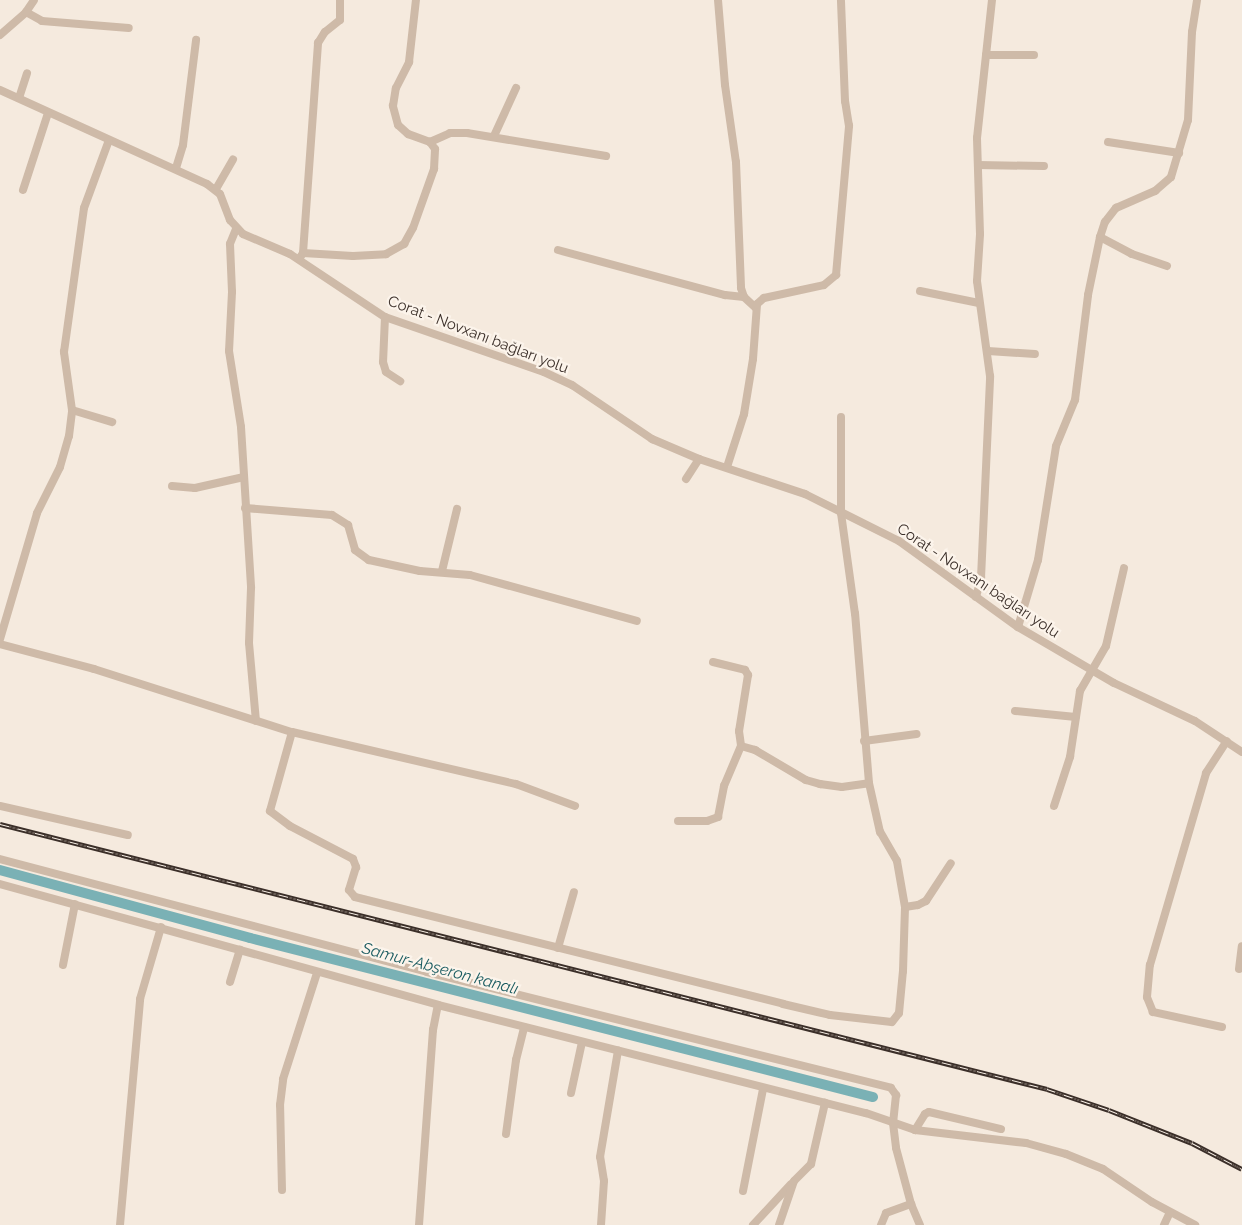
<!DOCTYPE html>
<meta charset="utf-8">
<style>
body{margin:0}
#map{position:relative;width:1242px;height:1225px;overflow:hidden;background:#f5eade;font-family:Raleway,sans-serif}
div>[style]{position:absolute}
.canal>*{height:10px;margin:-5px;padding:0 5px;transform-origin:5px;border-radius:5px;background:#7ab1b5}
.minor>*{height:8px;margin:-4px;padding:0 4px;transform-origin:4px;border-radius:4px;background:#cebaa8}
.rail>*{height:5px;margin-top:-2.5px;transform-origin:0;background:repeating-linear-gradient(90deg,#fcf4eb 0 9px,#3b2f29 0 18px);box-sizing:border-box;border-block:2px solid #3b2f29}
span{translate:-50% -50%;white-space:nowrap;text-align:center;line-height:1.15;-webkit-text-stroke:4.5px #fcf4eb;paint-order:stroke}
.street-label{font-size:15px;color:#3b2f29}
.water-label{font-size:16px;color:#1a5b60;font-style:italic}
</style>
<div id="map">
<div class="canal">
<div style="left:0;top:870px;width:259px;rotate:15.2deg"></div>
<div style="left:250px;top:938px;width:643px;rotate:14.32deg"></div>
</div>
<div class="minor">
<div style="left:718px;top:0;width:85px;rotate:85.3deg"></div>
<div style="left:725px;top:85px;width:78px;rotate:81.9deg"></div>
<div style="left:736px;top:162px;width:126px;rotate:87.7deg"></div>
<div style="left:741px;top:288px;width:9px;rotate:72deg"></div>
<div style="left:744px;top:297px;width:16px;rotate:43deg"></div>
<div style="left:26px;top:12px;width:18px;rotate:29deg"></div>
<div style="left:42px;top:21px;width:87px;rotate:4.6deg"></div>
<div style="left:0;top:35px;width:35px;rotate:-41deg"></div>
<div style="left:26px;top:12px;width:14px;rotate:-56deg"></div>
<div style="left:986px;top:55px;width:48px"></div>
<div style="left:0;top:90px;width:227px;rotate:24.4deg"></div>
<div style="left:207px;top:184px;width:16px;rotate:38deg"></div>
<div style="left:220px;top:194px;width:28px;rotate:69deg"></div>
<div style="left:230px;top:220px;width:19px;rotate:47deg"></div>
<div style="left:243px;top:234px;width:51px;rotate:23.1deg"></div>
<div style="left:290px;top:254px;width:114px;rotate:33.6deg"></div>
<div style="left:385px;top:317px;width:168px;rotate:19.1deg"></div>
<div style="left:544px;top:372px;width:31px;rotate:25deg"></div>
<div style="left:572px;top:385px;width:97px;rotate:34deg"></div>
<div style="left:652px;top:439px;width:51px;rotate:23.1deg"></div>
<div style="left:699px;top:459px;width:112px;rotate:18.3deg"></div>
<div style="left:805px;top:494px;width:105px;rotate:26.6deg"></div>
<div style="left:899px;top:541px;width:147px;rotate:35.9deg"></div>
<div style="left:1018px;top:627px;width:111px;rotate:30.3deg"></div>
<div style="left:1114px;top:683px;width:89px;rotate:25.1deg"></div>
<div style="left:1195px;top:721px;width:56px;rotate:33.4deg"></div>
<div style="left:19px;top:98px;width:26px;rotate:-72deg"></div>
<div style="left:494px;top:136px;width:53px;rotate:-65.4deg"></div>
<div style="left:430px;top:142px;width:22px;rotate:-24deg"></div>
<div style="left:450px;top:133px;width:17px"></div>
<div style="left:467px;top:133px;width:141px;rotate:9.4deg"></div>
<div style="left:1108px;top:142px;width:72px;rotate:8.8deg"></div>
<div style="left:978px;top:165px;width:66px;rotate:0.9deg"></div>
<div style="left:176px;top:168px;width:24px;rotate:-73deg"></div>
<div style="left:183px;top:145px;width:106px;rotate:-82.9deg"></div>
<div style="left:216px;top:189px;width:34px;rotate:-60deg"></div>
<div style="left:23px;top:190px;width:81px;rotate:-72deg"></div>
<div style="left:236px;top:229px;width:16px;rotate:112deg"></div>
<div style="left:230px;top:244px;width:48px;rotate:87.6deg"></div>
<div style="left:232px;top:292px;width:59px;rotate:92.9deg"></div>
<div style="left:229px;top:351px;width:77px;rotate:81deg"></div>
<div style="left:241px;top:427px;width:161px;rotate:86.4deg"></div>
<div style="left:251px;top:588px;width:55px;rotate:92.1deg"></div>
<div style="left:249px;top:643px;width:78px;rotate:84.9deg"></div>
<div style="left:1100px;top:237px;width:36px;rotate:28deg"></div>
<div style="left:1132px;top:254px;width:37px;rotate:19deg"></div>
<div style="left:558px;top:250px;width:173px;rotate:15.1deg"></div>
<div style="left:725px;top:295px;width:19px;rotate:6deg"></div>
<div style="left:303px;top:253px;width:211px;rotate:-85.9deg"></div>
<div style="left:318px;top:43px;width:13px;rotate:-58deg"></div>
<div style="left:325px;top:32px;width:19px;rotate:-39deg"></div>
<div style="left:340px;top:20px;width:20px;rotate:-90deg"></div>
<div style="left:299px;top:259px;width:7px;rotate:-56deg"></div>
<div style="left:303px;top:253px;width:50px;rotate:3.4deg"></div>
<div style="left:353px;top:256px;width:33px;rotate:-3deg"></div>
<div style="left:386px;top:254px;width:21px;rotate:-29deg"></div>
<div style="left:404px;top:244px;width:18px;rotate:-61deg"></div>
<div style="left:413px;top:228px;width:63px;rotate:-70.4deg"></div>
<div style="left:434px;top:169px;width:20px;rotate:-87deg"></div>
<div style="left:435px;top:149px;width:9px;rotate:-126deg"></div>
<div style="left:430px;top:142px;width:23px;rotate:-160deg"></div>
<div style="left:408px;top:134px;width:13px;rotate:-138deg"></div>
<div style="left:398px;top:125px;width:20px;rotate:-105deg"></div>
<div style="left:393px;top:106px;width:18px;rotate:-81deg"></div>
<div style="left:396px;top:88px;width:29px;rotate:-63deg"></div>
<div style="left:409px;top:62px;width:62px;rotate:-83.6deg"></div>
<div style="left:920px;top:291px;width:60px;rotate:11.5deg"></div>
<div style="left:385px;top:317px;width:45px;rotate:92.5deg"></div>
<div style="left:383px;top:362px;width:10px;rotate:73deg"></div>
<div style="left:386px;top:372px;width:17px;rotate:33deg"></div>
<div style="left:988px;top:351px;width:47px;rotate:3.7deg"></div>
<div style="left:72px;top:410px;width:42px;rotate:16.7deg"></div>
<div style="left:727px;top:467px;width:56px;rotate:-72.2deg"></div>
<div style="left:744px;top:414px;width:56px;rotate:-80.7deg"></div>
<div style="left:753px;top:359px;width:55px;rotate:-85.8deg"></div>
<div style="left:757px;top:304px;width:9px;rotate:-41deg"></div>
<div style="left:764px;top:298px;width:61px;rotate:-12.2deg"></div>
<div style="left:824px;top:285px;width:16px;rotate:-40deg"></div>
<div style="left:836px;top:275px;width:150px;rotate:-85deg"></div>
<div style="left:849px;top:126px;width:25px;rotate:-99deg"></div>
<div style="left:845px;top:101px;width:101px;rotate:-92.3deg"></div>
<div style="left:686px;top:479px;width:24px;rotate:-57deg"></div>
<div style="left:172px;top:486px;width:23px;rotate:5deg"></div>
<div style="left:195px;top:488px;width:50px;rotate:-12.7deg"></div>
<div style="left:245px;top:508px;width:87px;rotate:4.6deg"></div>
<div style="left:332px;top:515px;width:19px;rotate:32deg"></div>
<div style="left:348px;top:525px;width:26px;rotate:74deg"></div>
<div style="left:355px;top:550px;width:17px;rotate:36deg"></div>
<div style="left:369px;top:560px;width:52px;rotate:12.2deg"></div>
<div style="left:420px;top:571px;width:50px;rotate:4.6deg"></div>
<div style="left:470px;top:575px;width:173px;rotate:15.4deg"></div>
<div style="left:442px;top:571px;width:64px;rotate:-76.4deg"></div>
<div style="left:976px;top:597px;width:20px;rotate:-75deg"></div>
<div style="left:981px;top:578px;width:202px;rotate:-87.4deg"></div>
<div style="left:990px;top:376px;width:96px;rotate:-97.8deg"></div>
<div style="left:977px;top:281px;width:47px;rotate:-86.3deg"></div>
<div style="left:980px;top:234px;width:96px;rotate:-91.8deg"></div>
<div style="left:977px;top:138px;width:139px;rotate:-83.8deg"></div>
<div style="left:1018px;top:627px;width:70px;rotate:-73.4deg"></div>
<div style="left:1038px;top:560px;width:115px;rotate:-81deg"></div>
<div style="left:1056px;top:446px;width:50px;rotate:-67.6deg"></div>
<div style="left:1075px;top:400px;width:106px;rotate:-82.9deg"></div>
<div style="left:1088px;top:295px;width:59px;rotate:-78.3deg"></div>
<div style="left:1100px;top:237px;width:16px;rotate:-72deg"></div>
<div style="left:1105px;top:222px;width:18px;rotate:-52deg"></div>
<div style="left:1116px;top:208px;width:43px;rotate:-23.6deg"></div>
<div style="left:1155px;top:191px;width:21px;rotate:-41deg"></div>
<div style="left:1171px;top:177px;width:59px;rotate:-73.4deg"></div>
<div style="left:1188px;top:120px;width:88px;rotate:-87.4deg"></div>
<div style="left:1192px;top:32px;width:32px;rotate:-81deg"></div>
<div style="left:0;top:639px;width:131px;rotate:-73.6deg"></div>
<div style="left:37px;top:513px;width:51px;rotate:-63.4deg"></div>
<div style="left:60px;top:467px;width:32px;rotate:-74deg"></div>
<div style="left:69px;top:436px;width:26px;rotate:-83deg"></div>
<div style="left:72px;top:410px;width:59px;rotate:-97.9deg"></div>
<div style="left:64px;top:352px;width:145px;rotate:-82.1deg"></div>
<div style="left:84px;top:208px;width:72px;rotate:-69.8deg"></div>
<div style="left:0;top:644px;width:97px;rotate:14.9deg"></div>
<div style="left:94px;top:669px;width:208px;rotate:17.7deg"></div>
<div style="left:292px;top:732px;width:230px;rotate:13.1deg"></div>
<div style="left:516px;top:784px;width:63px;rotate:20.4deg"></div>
<div style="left:713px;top:662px;width:33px;rotate:14deg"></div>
<div style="left:745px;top:670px;width:6px;rotate:59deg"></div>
<div style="left:748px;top:675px;width:57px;rotate:99.1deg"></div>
<div style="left:739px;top:731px;width:15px;rotate:82deg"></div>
<div style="left:1015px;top:711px;width:61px;rotate:5.6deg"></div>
<div style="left:292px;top:732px;width:82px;rotate:105.6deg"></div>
<div style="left:270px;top:811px;width:25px;rotate:37deg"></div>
<div style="left:290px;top:826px;width:71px;rotate:27.6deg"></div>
<div style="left:353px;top:859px;width:9px;rotate:69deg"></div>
<div style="left:356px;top:867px;width:24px;rotate:107deg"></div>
<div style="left:349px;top:890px;width:9px;rotate:49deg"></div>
<div style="left:355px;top:897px;width:441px;rotate:14deg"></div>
<div style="left:783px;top:1004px;width:48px;rotate:13.2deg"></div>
<div style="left:830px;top:1015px;width:62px;rotate:6.4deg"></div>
<div style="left:892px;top:1022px;width:11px;rotate:-52deg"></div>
<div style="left:899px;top:1013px;width:42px;rotate:-84.6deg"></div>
<div style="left:903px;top:971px;width:64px;rotate:-88.2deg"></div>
<div style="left:905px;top:907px;width:47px;rotate:-99.9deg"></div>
<div style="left:897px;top:861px;width:34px;rotate:-120deg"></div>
<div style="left:880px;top:832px;width:50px;rotate:-102.7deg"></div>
<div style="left:869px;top:783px;width:170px;rotate:-94.7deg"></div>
<div style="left:855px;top:614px;width:102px;rotate:-97.9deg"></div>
<div style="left:841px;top:513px;width:96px;rotate:-90deg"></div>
<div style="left:864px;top:741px;width:53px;rotate:-7.5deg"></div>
<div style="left:0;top:806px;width:131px;rotate:12.8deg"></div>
<div style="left:1054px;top:806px;width:52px;rotate:-71.9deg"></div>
<div style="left:1070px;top:757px;width:67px;rotate:-81.4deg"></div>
<div style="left:1080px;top:691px;width:52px;rotate:-60deg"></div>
<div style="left:1106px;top:646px;width:80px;rotate:-77deg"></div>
<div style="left:678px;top:821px;width:29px"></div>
<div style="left:707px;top:821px;width:12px;rotate:-20deg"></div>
<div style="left:718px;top:817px;width:32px;rotate:-79deg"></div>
<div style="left:724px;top:786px;width:43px;rotate:-67deg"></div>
<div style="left:741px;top:746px;width:15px;rotate:16deg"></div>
<div style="left:755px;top:750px;width:59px;rotate:30.5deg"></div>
<div style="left:806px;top:780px;width:15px;rotate:16deg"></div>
<div style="left:820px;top:784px;width:22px;rotate:8deg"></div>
<div style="left:842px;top:787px;width:27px;rotate:-8deg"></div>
<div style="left:0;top:859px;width:442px;rotate:14.8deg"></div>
<div style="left:427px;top:972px;width:478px;rotate:14deg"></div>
<div style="left:891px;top:1088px;width:9px;rotate:54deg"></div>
<div style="left:896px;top:1095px;width:28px;rotate:96deg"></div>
<div style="left:893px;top:1123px;width:25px;rotate:83deg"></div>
<div style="left:896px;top:1148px;width:58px;rotate:75deg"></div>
<div style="left:911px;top:1204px;width:23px;rotate:67deg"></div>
<div style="left:0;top:884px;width:454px;rotate:15.4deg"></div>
<div style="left:438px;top:1005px;width:441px;rotate:14.2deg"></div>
<div style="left:866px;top:1113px;width:52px;rotate:19.1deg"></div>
<div style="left:915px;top:1130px;width:112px;rotate:6.7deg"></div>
<div style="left:1026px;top:1143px;width:41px;rotate:15.4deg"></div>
<div style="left:1066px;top:1154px;width:40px;rotate:22deg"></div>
<div style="left:1103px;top:1169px;width:59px;rotate:34deg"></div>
<div style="left:1152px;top:1202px;width:49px;rotate:28.1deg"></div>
<div style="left:905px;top:907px;width:13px;rotate:-9deg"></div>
<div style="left:918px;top:905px;width:9px;rotate:-27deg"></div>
<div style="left:926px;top:901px;width:45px;rotate:-56.7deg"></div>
<div style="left:558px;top:948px;width:58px;rotate:-74.1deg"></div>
<div style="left:63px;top:965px;width:62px;rotate:-78.9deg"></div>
<div style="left:1239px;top:969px;width:23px;rotate:-83deg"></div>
<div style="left:230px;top:982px;width:34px;rotate:-73deg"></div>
<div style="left:1222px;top:1027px;width:71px;rotate:-167.7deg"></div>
<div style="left:1153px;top:1012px;width:16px;rotate:-112deg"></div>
<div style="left:1147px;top:997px;width:32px;rotate:-85deg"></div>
<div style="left:1150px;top:965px;width:200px;rotate:-73.7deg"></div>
<div style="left:1206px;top:773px;width:38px;rotate:-57deg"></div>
<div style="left:571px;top:1093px;width:52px;rotate:-77.8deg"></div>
<div style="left:915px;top:1130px;width:19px;rotate:-58deg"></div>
<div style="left:925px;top:1114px;width:4px;rotate:-27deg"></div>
<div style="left:929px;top:1112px;width:74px;rotate:13.3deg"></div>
<div style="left:506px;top:1134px;width:75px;rotate:-82.3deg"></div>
<div style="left:516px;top:1060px;width:34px;rotate:-76deg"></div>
<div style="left:282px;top:1190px;width:85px;rotate:-91.3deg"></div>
<div style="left:280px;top:1105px;width:26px;rotate:-83deg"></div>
<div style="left:283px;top:1079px;width:111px;rotate:-72.2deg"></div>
<div style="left:743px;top:1191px;width:104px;rotate:-78.9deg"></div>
<div style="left:120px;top:1225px;width:227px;rotate:-84.9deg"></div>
<div style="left:140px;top:999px;width:75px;rotate:-73.7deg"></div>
<div style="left:419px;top:1225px;width:196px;rotate:-85.9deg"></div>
<div style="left:433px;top:1030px;width:25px;rotate:-79deg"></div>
<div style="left:601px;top:1225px;width:44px;rotate:-86.1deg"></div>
<div style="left:604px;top:1181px;width:24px;rotate:-99deg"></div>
<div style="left:600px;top:1157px;width:108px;rotate:-80.4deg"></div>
<div style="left:753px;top:1225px;width:56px;rotate:-47.2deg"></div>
<div style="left:779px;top:1225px;width:46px;rotate:-71.2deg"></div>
<div style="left:794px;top:1181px;width:24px;rotate:-45deg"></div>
<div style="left:811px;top:1164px;width:63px;rotate:-77.1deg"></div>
<div style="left:881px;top:1225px;width:13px;rotate:-67deg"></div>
<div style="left:886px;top:1213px;width:27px;rotate:-20deg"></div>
<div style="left:1164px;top:1225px;width:14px;rotate:-65deg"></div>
</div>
<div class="rail">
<div style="left:0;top:824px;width:1080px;rotate:14.2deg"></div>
<div style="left:1047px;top:1089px;width:65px;rotate:18.7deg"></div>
<div style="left:1109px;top:1110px;width:89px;rotate:21.7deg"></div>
<div style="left:1192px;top:1143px;width:56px;rotate:27.5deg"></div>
</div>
<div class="street-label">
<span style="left:478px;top:335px;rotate:21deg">Corat - Novxanı bağları yolu</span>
<span style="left:978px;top:581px;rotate:34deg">Corat - Novxanı bağları yolu</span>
</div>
<div class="water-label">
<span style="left:440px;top:969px;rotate:15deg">Samur-Abşeron kanalı</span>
</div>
</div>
